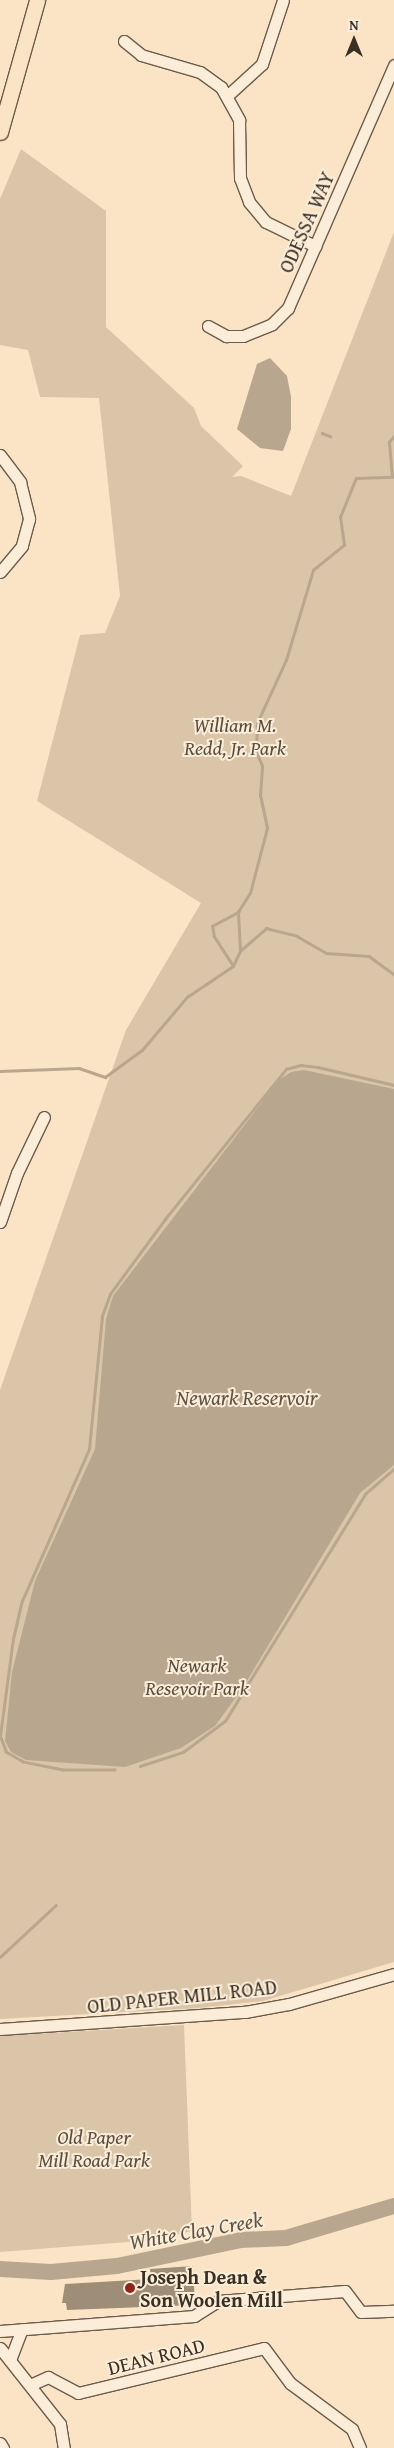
<!DOCTYPE html>
<style>
body{margin:0}
#map{position:relative;width:394px;height:2448px;overflow:hidden;background:#fbe4c5;font-family:"Gentium Book Plus",serif}
div>[style]{position:absolute}
.green>*{inset:0;background:#dac5a9}
.water>*{inset:0;background:#b9a68e}
.stream>*{height:2.5px;margin:-1.25px;padding:0 1.25px;transform-origin:1.25px;border-radius:1.25px;background:#b9a68e}
.river>*{height:16px;margin:-8px;padding:0 8px;transform-origin:8px;border-radius:8px;background:#b9a68e}
.building>*{inset:0;background:#9e8d77}
.roads{filter:drop-shadow(1px 0 #6a5c4c) drop-shadow(-1px 0 #6a5c4c) drop-shadow(0 1px #6a5c4c) drop-shadow(0 -1px #6a5c4c)}
.minor>*{height:11px;margin:-5.5px;padding:0 5.5px;transform-origin:5.5px;border-radius:5.5px;background:#fcedd9}
.major>*{height:15px;margin:-7.5px;padding:0 7.5px;transform-origin:7.5px;border-radius:7.5px;background:#fbe4c5}
.dots>*{width:14px;height:14px;translate:-50% -50%;box-sizing:border-box;border:2px solid #fcedd9;border-radius:50%}
span{translate:-50% -50%;white-space:nowrap;text-align:center;line-height:1.15;-webkit-text-stroke:4px #fcedd9;paint-order:stroke}
.street-label{font-size:20px;color:#392f23}
.park-label{font-size:20px;color:#594d3e;font-style:italic}
.poi-label{font-size:20px;color:#392f23;font-weight:700}
.left{translate:0 -50%;text-align:left}
.water-label{font-size:21px;color:#5f5343;font-style:italic}
.north{position:absolute;left:329px;top:15px;width:50px;height:50px;-webkit-text-stroke:4px #fcedd9;paint-order:stroke;rotate:0deg;font-size:14px;font-weight:700;line-height:20px;text-align:center;color:#392f23}
.north::after{content:'';display:block;margin:auto;width:18px;height:22px;background:#392f23;clip-path:polygon(50% 0,100% 100%,50% 72%,0 100%)}
</style>
<div id="map">
<div class="green">
<div style="clip-path:polygon(21px 149px,106px 211px,106px 327px,194px 408px,201px 426px,243px 466px,232px 477px,241px 476px,291px 496px,394px 232px,394px 1962px,263px 2001px,199px 2008px,0 2019px,0 1390px,126px 1030px,201px 903px,37px 801px,80px 635px,105px 633px,120px 596px,99px 398px,40px 397px,28px 350px,0 345px,0 199px)"></div>
<div style="clip-path:polygon(184px 2025px,192px 2231px,154px 2240px,0 2252px,0 2036px)"></div>
</div>
<div class="water">
<div style="clip-path:polygon(270px 358px,287px 376px,291px 397px,291px 429px,283px 451px,260px 448px,237px 429px,257px 364px)"></div>
<div style="clip-path:polygon(304px 1070px,394px 1089px,394px 1465px,360px 1493px,242px 1689px,215px 1726px,181px 1748px,125px 1767px,26px 1760px,11px 1752px,5px 1741px,12px 1672px,35px 1581px,95px 1449px,106px 1319px,113px 1296px,279px 1080px,291px 1072px)"></div>
</div>
<div class="stream">
<div style="left:322px;top:433px;width:9px;rotate:21deg"></div>
<div style="left:240px;top:951px;width:35px;rotate:-41deg"></div>
<div style="left:266px;top:928px;width:32px;rotate:14deg"></div>
<div style="left:297px;top:936px;width:34px;rotate:30deg"></div>
<div style="left:326px;top:953px;width:43px;rotate:4deg"></div>
<div style="left:369px;top:956px;width:31px;rotate:36deg"></div>
<div style="left:233px;top:966px;width:35px;rotate:-123deg"></div>
<div style="left:214px;top:937px;width:11px;rotate:-100deg"></div>
<div style="left:212px;top:926px;width:30px;rotate:-28deg"></div>
<div style="left:0;top:1071px;width:79px;rotate:-2.2deg"></div>
<div style="left:79px;top:1068px;width:28px;rotate:19deg"></div>
<div style="left:105px;top:1077px;width:46px;rotate:-36.1deg"></div>
<div style="left:142px;top:1050px;width:70px;rotate:-49.7deg"></div>
<div style="left:187px;top:997px;width:55px;rotate:-34deg"></div>
<div style="left:233px;top:966px;width:17px;rotate:-65deg"></div>
<div style="left:240px;top:951px;width:39px;rotate:-93deg"></div>
<div style="left:238px;top:912px;width:22px;rotate:-58deg"></div>
<div style="left:250px;top:893px;width:67px;rotate:-75.3deg"></div>
<div style="left:267px;top:828px;width:33px;rotate:-102deg"></div>
<div style="left:260px;top:796px;width:30px;rotate:-86deg"></div>
<div style="left:262px;top:766px;width:15px;rotate:-113deg"></div>
<div style="left:256px;top:752px;width:29px;rotate:-88deg"></div>
<div style="left:257px;top:723px;width:69px;rotate:-65.3deg"></div>
<div style="left:286px;top:660px;width:94px;rotate:-73.3deg"></div>
<div style="left:313px;top:570px;width:40px;rotate:-39deg"></div>
<div style="left:344px;top:545px;width:28px;rotate:-98deg"></div>
<div style="left:340px;top:517px;width:42px;rotate:-67.7deg"></div>
<div style="left:356px;top:478px;width:36px;rotate:-2deg"></div>
<div style="left:392px;top:477px;width:35px;rotate:-95deg"></div>
<div style="left:389px;top:442px;width:8px;rotate:-50deg"></div>
<div style="left:140px;top:1766px;width:45px;rotate:-18deg"></div>
<div style="left:183px;top:1752px;width:52px;rotate:-36.4deg"></div>
<div style="left:225px;top:1721px;width:267px;rotate:-58.3deg"></div>
<div style="left:365px;top:1494px;width:38px;rotate:-41deg"></div>
<div style="left:115px;top:1770px;width:52px;rotate:180deg"></div>
<div style="left:63px;top:1770px;width:41px;rotate:-168.7deg"></div>
<div style="left:23px;top:1762px;width:20px;rotate:-150deg"></div>
<div style="left:6px;top:1752px;width:17px;rotate:-111deg"></div>
<div style="left:0;top:1736px;width:98px;rotate:-82.4deg"></div>
<div style="left:13px;top:1639px;width:39px;rotate:-77deg"></div>
<div style="left:22px;top:1601px;width:166px;rotate:-66.2deg"></div>
<div style="left:89px;top:1449px;width:134px;rotate:-84.4deg"></div>
<div style="left:102px;top:1316px;width:23px;rotate:-70deg"></div>
<div style="left:110px;top:1294px;width:93px;rotate:-53.7deg"></div>
<div style="left:165px;top:1219px;width:193px;rotate:-51.1deg"></div>
<div style="left:286px;top:1069px;width:16px;rotate:-15deg"></div>
<div style="left:301px;top:1065px;width:17px;rotate:7deg"></div>
<div style="left:318px;top:1067px;width:78px;rotate:13.3deg"></div>
<div style="left:0;top:1957px;width:76px;rotate:-42.9deg"></div>
</div>
<div class="river">
<div style="left:0;top:2269px;width:51px;rotate:3.4deg"></div>
<div style="left:51px;top:2272px;width:66px;rotate:-5.2deg"></div>
<div style="left:117px;top:2266px;width:127px;rotate:-11.8deg"></div>
<div style="left:241px;top:2240px;width:45px;rotate:-2.5deg"></div>
<div style="left:286px;top:2238px;width:113px;rotate:-16.5deg"></div>
</div>
<div class="building">
<div style="clip-path:polygon(193px 2266px,195px 2305px,67px 2310px,66px 2303px,62px 2303px,65px 2284px,151px 2279px,150px 2269px)"></div>
</div>
<div class="roads">
<div class="minor">
<div style="left:124px;top:41px;width:22px;rotate:39deg"></div>
<div style="left:141px;top:55px;width:61px;rotate:16.1deg"></div>
<div style="left:200px;top:72px;width:26px;rotate:36deg"></div>
<div style="left:221px;top:87px;width:38px;rotate:61deg"></div>
<div style="left:239px;top:120px;width:58px;rotate:89deg"></div>
<div style="left:240px;top:178px;width:26px;rotate:69deg"></div>
<div style="left:249px;top:202px;width:26px;rotate:50deg"></div>
<div style="left:266px;top:222px;width:55px;rotate:26.1deg"></div>
<div style="left:228px;top:95px;width:46px;rotate:-42.4deg"></div>
<div style="left:262px;top:64px;width:67px;rotate:-71.8deg"></div>
<div style="left:208px;top:326px;width:21px;rotate:29deg"></div>
<div style="left:226px;top:336px;width:17px"></div>
<div style="left:243px;top:336px;width:31px;rotate:-22deg"></div>
<div style="left:272px;top:324px;width:23px;rotate:-45deg"></div>
<div style="left:288px;top:308px;width:265px;rotate:-66.4deg"></div>
<div style="left:0;top:455px;width:34px;rotate:53deg"></div>
<div style="left:20px;top:482px;width:38px;rotate:76deg"></div>
<div style="left:29px;top:519px;width:28px;rotate:105deg"></div>
<div style="left:22px;top:546px;width:34px;rotate:130deg"></div>
<div style="left:0;top:1222px;width:52px;rotate:-70.9deg"></div>
<div style="left:17px;top:1173px;width:62px;rotate:-64.3deg"></div>
<div style="left:0;top:2029px;width:246px;rotate:-4deg"></div>
<div style="left:245px;top:2012px;width:45px;rotate:-10.3deg"></div>
<div style="left:289px;top:2004px;width:109px;rotate:-15.9deg"></div>
<div style="left:0;top:2331px;width:195px;rotate:-4.4deg"></div>
<div style="left:194px;top:2316px;width:28px;rotate:-32deg"></div>
<div style="left:218px;top:2301px;width:127px;rotate:-4.5deg"></div>
<div style="left:345px;top:2291px;width:26px;rotate:53deg"></div>
<div style="left:361px;top:2312px;width:33px;rotate:-2deg"></div>
<div style="left:0;top:2348px;width:97px;rotate:51.7deg"></div>
<div style="left:60px;top:2424px;width:24px;rotate:81deg"></div>
<div style="left:10px;top:2360px;width:33px;rotate:-69deg"></div>
<div style="left:30px;top:2385px;width:20px;rotate:-24deg"></div>
<div style="left:48px;top:2377px;width:34px;rotate:28deg"></div>
<div style="left:78px;top:2393px;width:191px;rotate:-13.6deg"></div>
<div style="left:264px;top:2348px;width:44px;rotate:53.4deg"></div>
<div style="left:290px;top:2383px;width:77px;rotate:36.6deg"></div>
<div style="left:352px;top:2429px;width:21px;rotate:67deg"></div>
<div style="left:0;top:2443px;width:6px;rotate:59deg"></div>
</div>
<div class="major">
<div style="left:0;top:132px;width:137px;rotate:-74.3deg"></div>
</div>
</div>
<div class="dots">
<div style="left:130px;top:2288px;background:#8f2418"></div>
</div>
<div class="street-label">
<span style="left:306px;top:222px;rotate:-66deg">ODESSA WAY</span>
<span style="left:182px;top:1996px;rotate:-6deg">OLD PAPER MILL ROAD</span>
<span style="left:156px;top:2356px;rotate:-14deg">DEAN ROAD</span>
</div>
<div class="park-label">
<span style="left:235px;top:736px">William M.<br>Redd, Jr. Park</span>
<span style="left:197px;top:1676px">Newark<br>Resevoir Park</span>
<span style="left:94px;top:2148px">Old Paper<br>Mill Road Park</span>
</div>
<div class="poi-label">
<span class="left" style="left:140px;top:2288px">Joseph Dean &amp;<br>Son Woolen Mill</span>
</div>
<div class="water-label">
<span style="left:247px;top:1398px">Newark Reservoir</span>
<span style="left:196px;top:2231px;rotate:-10deg">White Clay Creek</span>
</div>
<div class="north">N</div>
</div>
